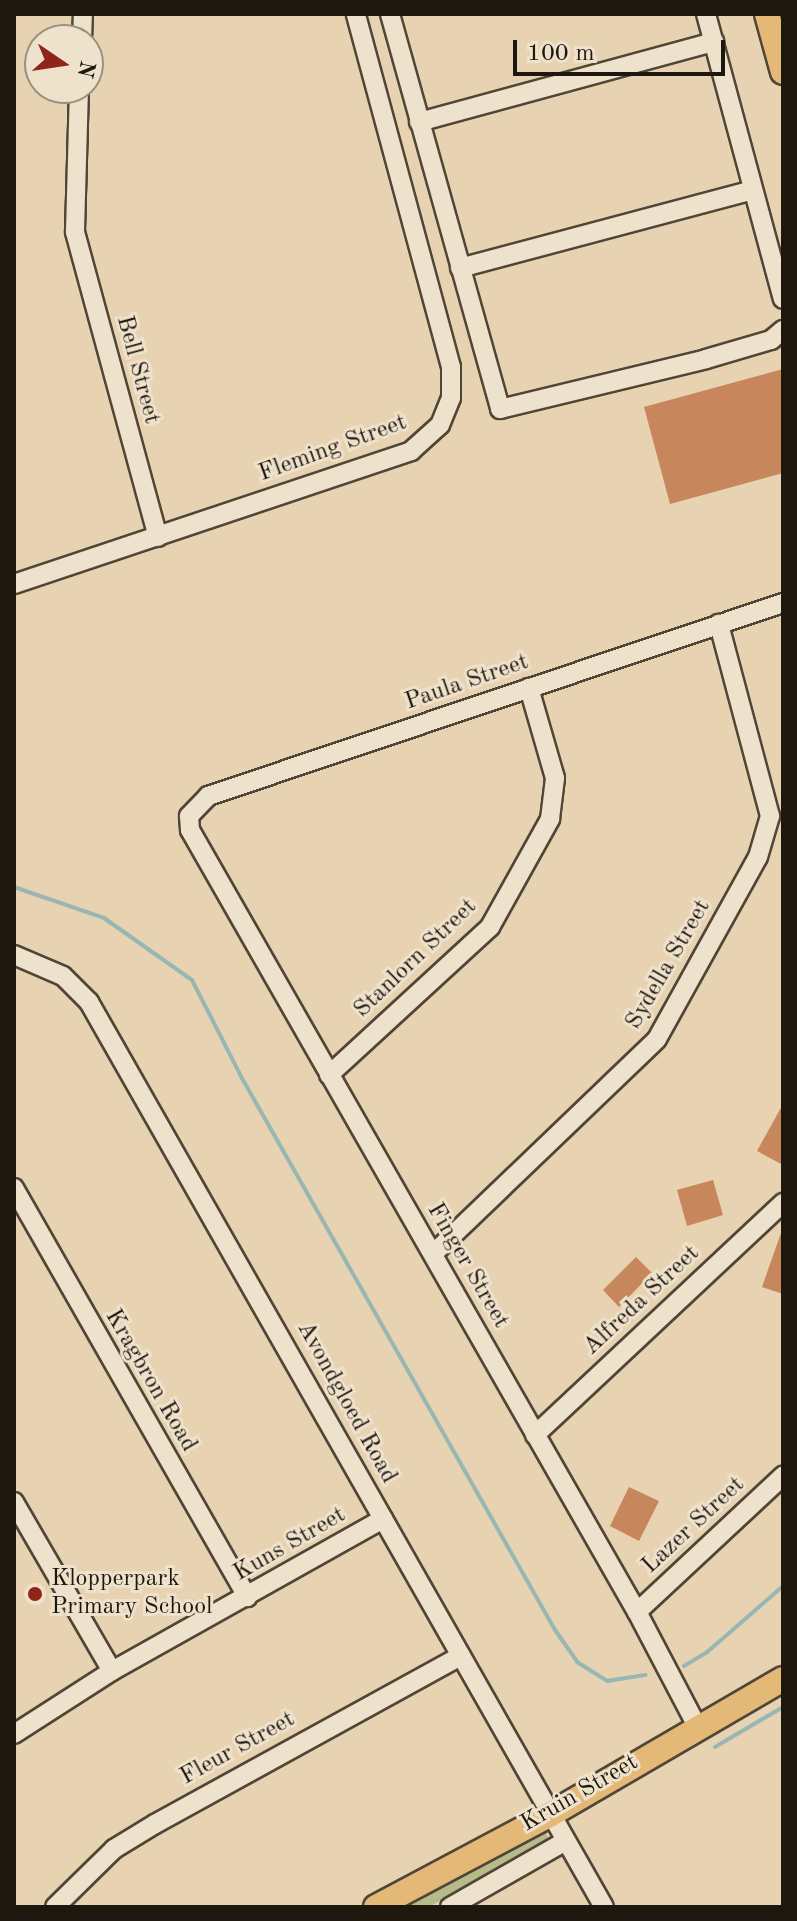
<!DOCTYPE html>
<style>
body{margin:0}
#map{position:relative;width:797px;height:1921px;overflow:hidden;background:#e7d2b1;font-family:"Old Standard TT",serif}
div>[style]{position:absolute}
.green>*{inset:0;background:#b7bb8a}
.stream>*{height:4px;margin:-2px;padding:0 2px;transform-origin:2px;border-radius:2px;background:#98b6b3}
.building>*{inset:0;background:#c7865b}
.roads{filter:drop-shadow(2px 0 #504637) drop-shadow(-2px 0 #504637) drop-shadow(0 2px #504637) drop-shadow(0 -2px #504637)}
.minor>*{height:18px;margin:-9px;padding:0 9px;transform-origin:9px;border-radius:9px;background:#efe2cc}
.major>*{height:24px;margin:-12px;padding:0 12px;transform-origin:12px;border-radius:12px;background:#e4b978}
.dots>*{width:22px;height:22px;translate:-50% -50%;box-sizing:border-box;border:4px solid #efe2cc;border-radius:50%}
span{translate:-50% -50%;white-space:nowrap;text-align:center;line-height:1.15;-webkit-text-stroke:6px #efe2cc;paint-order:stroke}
.street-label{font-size:24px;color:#1e170e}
.poi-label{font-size:24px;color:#1e170e}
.left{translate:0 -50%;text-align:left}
.frame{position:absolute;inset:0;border:16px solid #1e170e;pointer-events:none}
.north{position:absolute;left:24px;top:24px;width:80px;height:80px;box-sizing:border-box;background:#efe2cc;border:2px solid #9b9180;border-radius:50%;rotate:103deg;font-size:22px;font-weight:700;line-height:32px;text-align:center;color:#1e170e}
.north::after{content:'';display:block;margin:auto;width:28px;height:36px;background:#8f2418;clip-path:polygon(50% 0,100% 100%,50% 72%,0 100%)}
.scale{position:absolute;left:513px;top:40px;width:212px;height:36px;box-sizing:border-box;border:4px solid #1e170e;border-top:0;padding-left:10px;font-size:24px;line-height:28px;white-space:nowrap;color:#1e170e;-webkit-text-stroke:6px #efe2cc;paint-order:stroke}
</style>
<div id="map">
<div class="green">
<div style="clip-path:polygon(544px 1828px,548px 1838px,429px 1907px,401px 1907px)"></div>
</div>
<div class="stream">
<div style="left:14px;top:887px;width:95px;rotate:19deg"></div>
<div style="left:104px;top:918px;width:108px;rotate:35.2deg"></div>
<div style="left:192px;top:980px;width:112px;rotate:63deg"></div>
<div style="left:243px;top:1080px;width:632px;rotate:60.43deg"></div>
<div style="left:555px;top:1630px;width:39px;rotate:55deg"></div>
<div style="left:577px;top:1662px;width:36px;rotate:32deg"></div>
<div style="left:607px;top:1681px;width:39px;rotate:-9deg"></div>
<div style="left:684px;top:1666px;width:26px;rotate:-31deg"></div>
<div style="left:706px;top:1653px;width:102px;rotate:-41deg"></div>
<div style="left:715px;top:1747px;width:79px;rotate:-30.5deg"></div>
</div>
<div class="building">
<div style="clip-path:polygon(783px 369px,783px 473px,670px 504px,644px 407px)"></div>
<div style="clip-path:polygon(783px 1104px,783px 1165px,757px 1151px)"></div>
<div style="clip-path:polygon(713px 1180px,723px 1215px,687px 1226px,677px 1190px)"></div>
<div style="clip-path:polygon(781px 1233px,783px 1233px,783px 1294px,762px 1287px)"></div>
<div style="clip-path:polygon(636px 1257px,652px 1273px,619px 1307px,603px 1290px)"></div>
<div style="clip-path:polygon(629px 1487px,659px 1501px,639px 1541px,610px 1526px)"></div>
</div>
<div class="roads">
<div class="minor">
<div style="left:390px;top:14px;width:410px;rotate:74.4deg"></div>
<div style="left:500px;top:409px;width:212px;rotate:-13.6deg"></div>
<div style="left:706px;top:359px;width:68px;rotate:-16.3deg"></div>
<div style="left:771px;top:340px;width:16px;rotate:-40deg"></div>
<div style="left:706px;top:14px;width:295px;rotate:74.9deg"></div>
<div style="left:82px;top:40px;width:26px;rotate:-88deg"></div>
<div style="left:79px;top:88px;width:144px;rotate:91.6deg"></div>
<div style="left:75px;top:232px;width:316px;rotate:74.8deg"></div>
<div style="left:419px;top:122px;width:306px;rotate:-15.2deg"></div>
<div style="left:460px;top:268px;width:303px;rotate:-14.9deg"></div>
<div style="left:14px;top:584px;width:419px;rotate:-18.5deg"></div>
<div style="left:411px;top:451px;width:39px;rotate:-42deg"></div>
<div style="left:440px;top:425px;width:29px;rotate:-68deg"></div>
<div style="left:451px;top:398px;width:31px;rotate:-90deg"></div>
<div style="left:451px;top:367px;width:366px;rotate:-105.1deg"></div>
<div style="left:14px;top:955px;width:53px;rotate:23.2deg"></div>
<div style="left:63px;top:976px;width:37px;rotate:45deg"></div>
<div style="left:89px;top:1002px;width:1041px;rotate:60.36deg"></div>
<div style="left:329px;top:1075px;width:219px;rotate:-42.6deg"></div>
<div style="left:490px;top:927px;width:124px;rotate:-60.9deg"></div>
<div style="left:550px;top:819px;width:41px;rotate:-83deg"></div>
<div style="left:555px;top:778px;width:94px;rotate:-106.1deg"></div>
<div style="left:14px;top:1188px;width:471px;rotate:60.3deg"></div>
<div style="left:433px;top:1254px;width:310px;rotate:-43.8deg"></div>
<div style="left:657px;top:1039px;width:208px;rotate:-61deg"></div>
<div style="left:758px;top:857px;width:43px;rotate:-73.7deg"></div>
<div style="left:770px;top:816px;width:199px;rotate:-104.9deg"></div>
<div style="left:535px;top:1435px;width:340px;rotate:-43.1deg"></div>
<div style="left:14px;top:1502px;width:195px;rotate:59.9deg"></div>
<div style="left:637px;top:1612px;width:200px;rotate:-43deg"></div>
<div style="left:698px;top:1728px;width:131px;rotate:-117.7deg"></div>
<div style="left:637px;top:1612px;width:901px;rotate:-119.75deg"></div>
<div style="left:190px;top:830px;width:14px;rotate:-94deg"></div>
<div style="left:189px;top:816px;width:28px;rotate:-46deg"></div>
<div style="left:208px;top:796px;width:607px;rotate:-18.55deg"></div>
<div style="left:14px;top:1734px;width:117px;rotate:-32.7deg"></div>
<div style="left:112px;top:1671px;width:311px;rotate:-29.3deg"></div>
<div style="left:55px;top:1907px;width:83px;rotate:-44.5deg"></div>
<div style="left:114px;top:1849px;width:48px;rotate:-31.4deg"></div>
<div style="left:155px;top:1824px;width:349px;rotate:-28.8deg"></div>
<div style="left:450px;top:1907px;width:131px;rotate:-29.7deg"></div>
</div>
<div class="major">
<div style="left:767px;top:14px;width:60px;rotate:74.6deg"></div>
<div style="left:376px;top:1907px;width:198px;rotate:-28deg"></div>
<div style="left:551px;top:1814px;width:268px;rotate:-30.2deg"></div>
</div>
</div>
<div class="dots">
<div style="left:35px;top:1594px;background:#8f2418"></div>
</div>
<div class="street-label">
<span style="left:137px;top:370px;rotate:75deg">Bell Street</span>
<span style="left:333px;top:449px;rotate:-20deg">Fleming Street</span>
<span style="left:467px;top:683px;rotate:-19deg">Paula Street</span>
<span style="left:416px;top:959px;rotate:-44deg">Stanlorn Street</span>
<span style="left:669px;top:965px;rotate:-60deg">Sydella Street</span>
<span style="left:467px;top:1266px;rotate:60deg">Finger Street</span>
<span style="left:642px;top:1301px;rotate:-43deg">Alfreda Street</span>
<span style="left:150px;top:1381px;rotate:60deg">Kragbron Road</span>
<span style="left:346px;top:1403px;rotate:61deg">Avondgloed Road</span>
<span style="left:694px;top:1526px;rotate:-43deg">Lazer Street</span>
<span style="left:290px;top:1545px;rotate:-30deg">Kuns Street</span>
<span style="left:238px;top:1749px;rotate:-29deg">Fleur Street</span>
<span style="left:580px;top:1794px;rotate:-30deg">Kruin Street</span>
</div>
<div class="poi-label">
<span class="left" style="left:51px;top:1594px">Klopperpark<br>Primary School</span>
</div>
<div class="frame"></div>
<div class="north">N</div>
<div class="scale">100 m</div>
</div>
